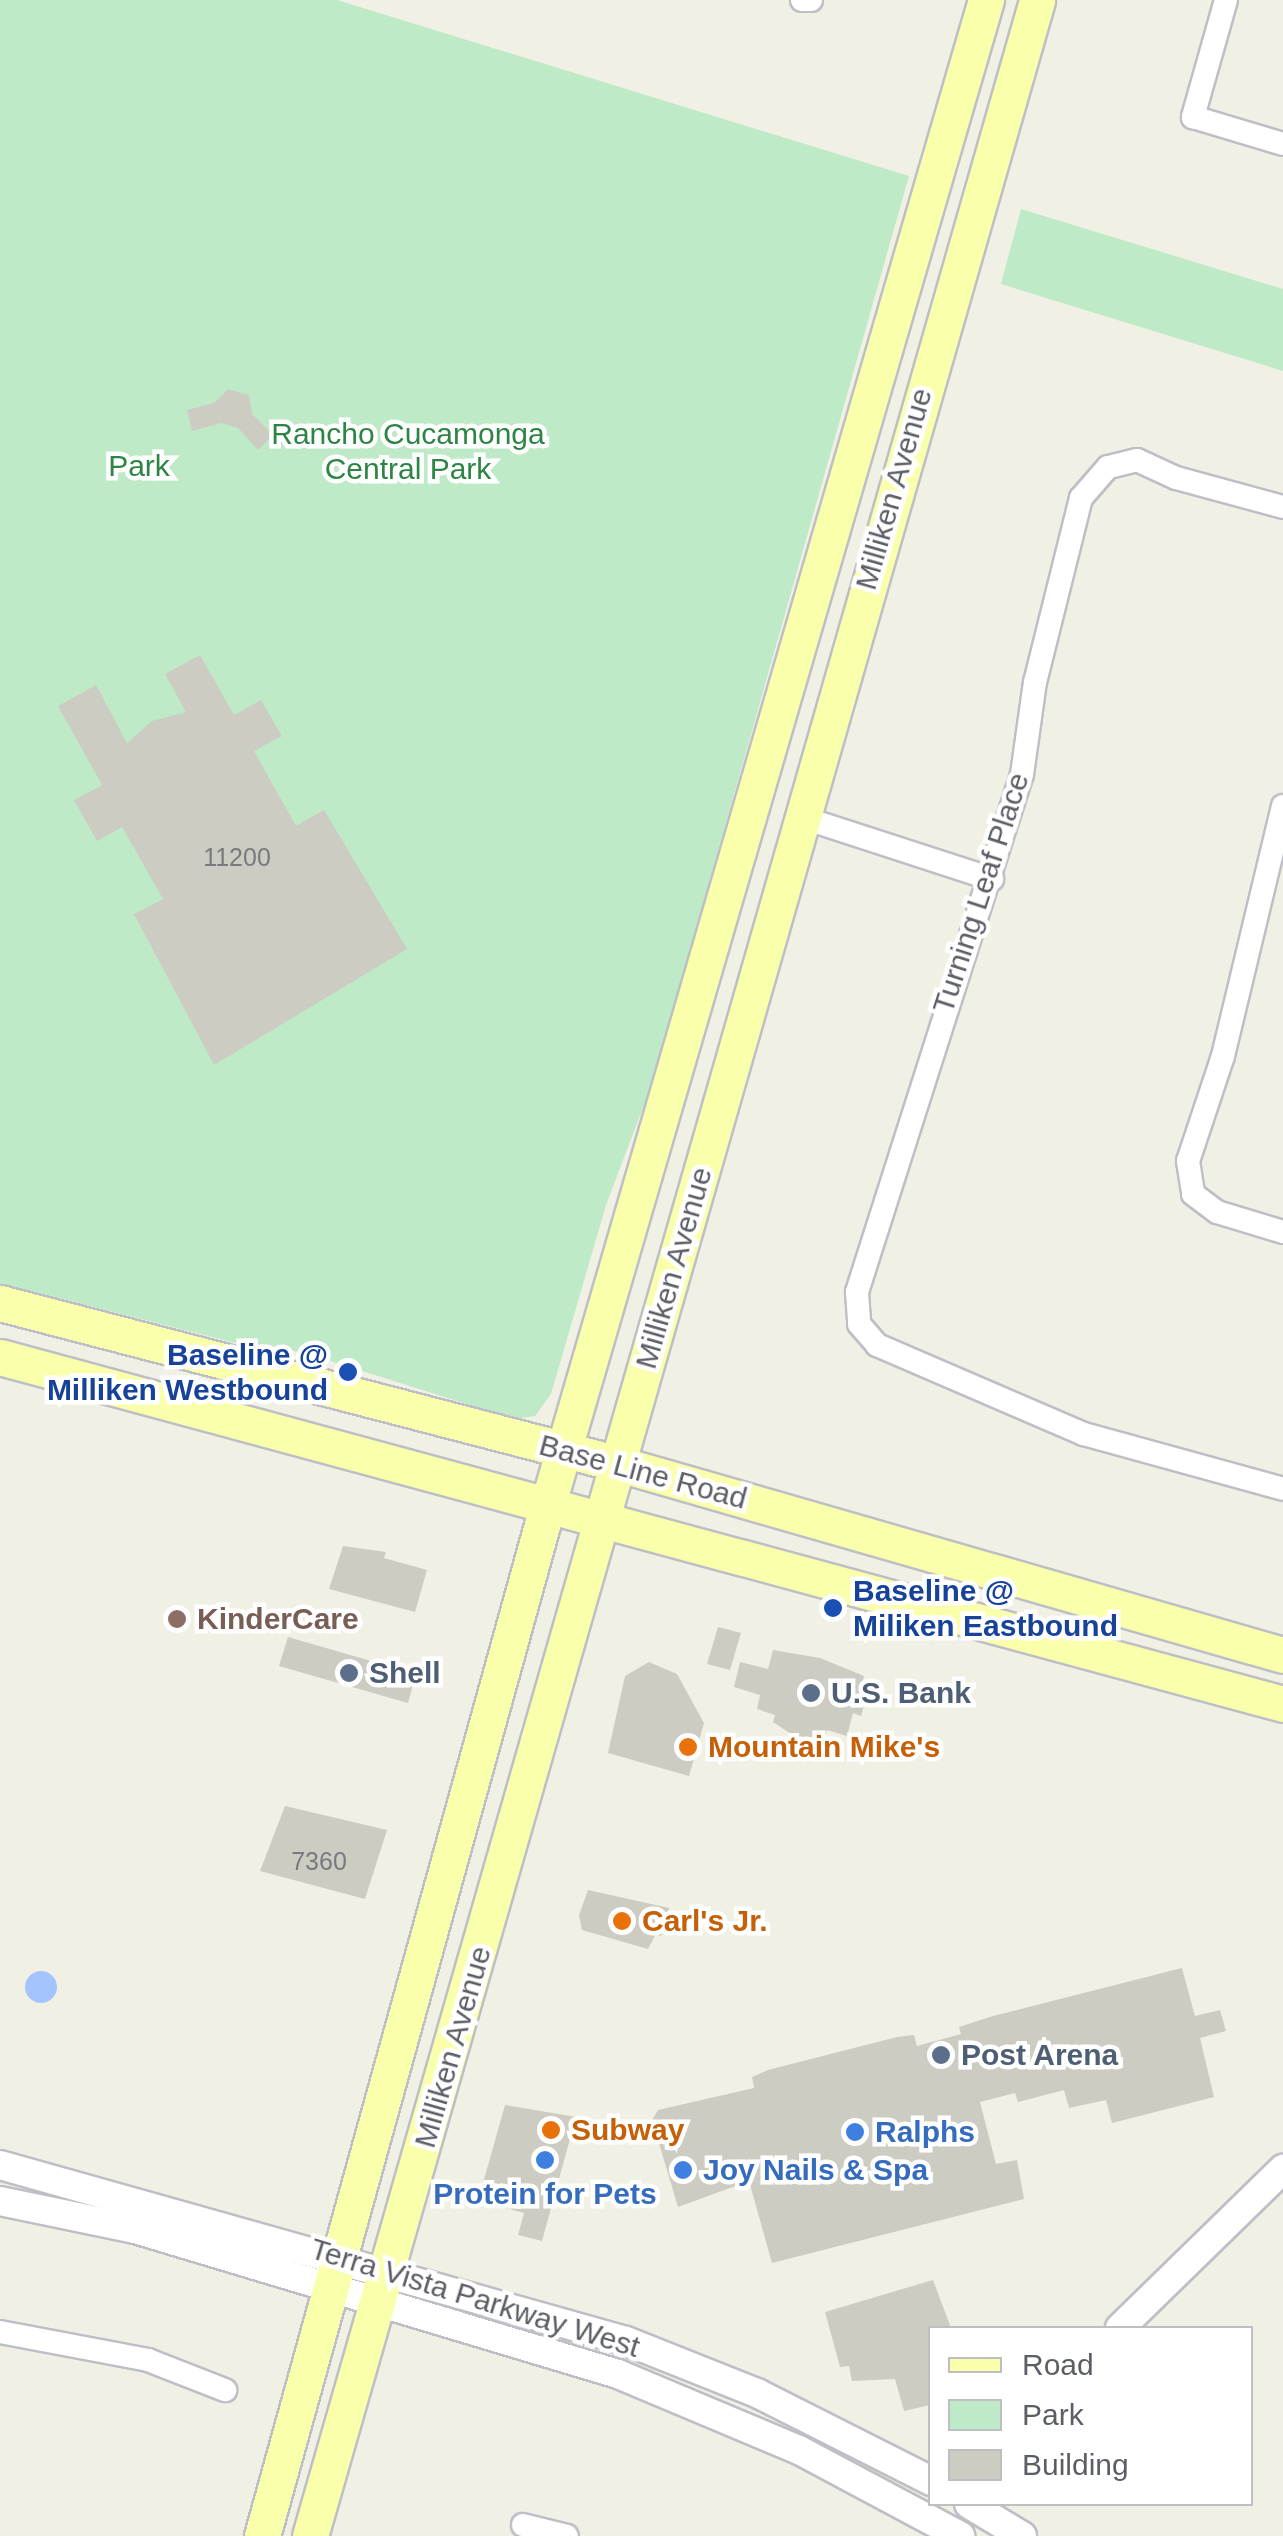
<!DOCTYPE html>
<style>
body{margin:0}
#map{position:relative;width:1283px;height:2536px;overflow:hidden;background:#f0f0e4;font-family:Helvetica,sans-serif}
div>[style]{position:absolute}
.green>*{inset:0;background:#beeac8}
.water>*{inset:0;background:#a5c3ff}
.round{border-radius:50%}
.building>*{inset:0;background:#cdccc3}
.roads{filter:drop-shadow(2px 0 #bebfc6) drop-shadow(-2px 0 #bebfc6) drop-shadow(0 2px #bebfc6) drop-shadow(0 -2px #bebfc6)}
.minor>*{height:22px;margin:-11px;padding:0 11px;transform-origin:11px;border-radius:11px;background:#fff}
.tertiary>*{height:28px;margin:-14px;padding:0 14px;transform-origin:14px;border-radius:14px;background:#fff}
.primary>*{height:35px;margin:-17.5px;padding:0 17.5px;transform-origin:17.5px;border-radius:17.5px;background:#f9ffaa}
.dots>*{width:28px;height:28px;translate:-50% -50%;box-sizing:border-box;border:5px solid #fff;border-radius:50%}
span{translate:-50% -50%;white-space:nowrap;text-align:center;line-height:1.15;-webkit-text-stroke:9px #fff;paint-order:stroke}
.number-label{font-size:25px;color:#787a7d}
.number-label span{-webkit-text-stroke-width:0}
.park-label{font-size:30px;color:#2c8545}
.street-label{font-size:30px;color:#5c5e66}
.transit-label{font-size:30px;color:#164399;font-weight:700}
.right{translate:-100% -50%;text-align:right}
.left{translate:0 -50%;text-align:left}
.education-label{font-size:30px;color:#785e54;font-weight:700}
.service-label{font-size:30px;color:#4e5e75;font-weight:700}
.food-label{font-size:30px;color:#c56008;font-weight:700}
.shop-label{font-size:30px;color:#366cbe;font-weight:700}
.legend{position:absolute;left:928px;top:2326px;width:325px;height:180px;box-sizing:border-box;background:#fff;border:2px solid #bebfc2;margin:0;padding:12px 18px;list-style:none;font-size:30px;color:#5c5e66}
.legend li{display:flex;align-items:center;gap:20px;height:50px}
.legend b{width:50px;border:2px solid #bebfc2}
</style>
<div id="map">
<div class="green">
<div style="clip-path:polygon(0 0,337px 0,909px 176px,652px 1084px,606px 1205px,551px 1394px,535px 1416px,514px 1419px,302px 1352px,251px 1347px,0 1283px)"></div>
<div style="clip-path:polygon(1021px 209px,1283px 289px,1283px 371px,1001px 284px)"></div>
</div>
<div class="water">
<div class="round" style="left:25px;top:1971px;width:32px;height:32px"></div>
</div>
<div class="building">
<div style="clip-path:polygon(228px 389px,249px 395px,252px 414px,273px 435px,258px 450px,238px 428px,221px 423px,192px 431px,187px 410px,214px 403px)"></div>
<div style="clip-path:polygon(200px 655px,234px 715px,261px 700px,282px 736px,254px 751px,296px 826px,324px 810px,407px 949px,214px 1065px,134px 914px,163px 899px,122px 827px,97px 841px,74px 800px,102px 785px,58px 706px,96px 685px,127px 743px,152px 721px,186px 712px,165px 674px)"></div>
<div style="clip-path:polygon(343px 1546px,386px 1552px,384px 1558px,427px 1570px,415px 1612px,329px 1589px)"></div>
<div style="clip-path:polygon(718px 1627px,741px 1633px,730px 1670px,707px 1664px)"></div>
<div style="clip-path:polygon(288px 1637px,416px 1674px,408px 1703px,279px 1666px)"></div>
<div style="clip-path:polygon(773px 1650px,820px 1658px,864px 1676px,862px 1684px,870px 1686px,861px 1716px,853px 1713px,847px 1736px,827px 1730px,825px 1737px,797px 1738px,773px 1722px,775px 1715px,757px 1709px,760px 1695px,734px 1687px,740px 1662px,768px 1669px)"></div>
<div style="clip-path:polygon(649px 1662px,677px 1674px,704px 1723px,689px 1776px,608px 1753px,625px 1676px)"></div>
<div style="clip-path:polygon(285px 1806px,387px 1830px,365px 1899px,260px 1871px)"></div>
<div style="clip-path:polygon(588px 1890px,669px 1908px,661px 1936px,656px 1934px,648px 1949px,582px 1930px,579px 1915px)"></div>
<div style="clip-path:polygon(1182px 1968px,1195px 2016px,1220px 2010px,1226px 2031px,1200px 2038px,1214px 2097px,1112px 2123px,1106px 2100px,1069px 2108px,1064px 2090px,1018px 2102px,1015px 2093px,980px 2102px,996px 2164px,1017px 2160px,1024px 2199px,772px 2263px,749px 2181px,678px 2207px,652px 2120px,658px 2110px,754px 2088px,752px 2077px,768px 2070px,897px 2037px,914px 2035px,917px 2046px,961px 2034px,959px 2027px,993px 2016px)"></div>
<div style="clip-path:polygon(505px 2105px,576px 2117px,542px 2241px,518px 2235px,524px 2213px,478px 2201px)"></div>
<div style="clip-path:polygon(933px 2280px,951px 2328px,930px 2328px,930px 2405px,904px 2411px,895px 2379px,852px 2381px,849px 2366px,840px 2367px,825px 2312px)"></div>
</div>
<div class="roads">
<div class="minor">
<div style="left:802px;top:0;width:9px"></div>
<div style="left:1226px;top:0;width:122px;rotate:105.8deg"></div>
<div style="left:1193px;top:117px;width:94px;rotate:16.7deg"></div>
<div style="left:1283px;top:507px;width:111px;rotate:-164.8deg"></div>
<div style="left:1176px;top:478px;width:43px;rotate:-155.2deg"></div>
<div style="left:1137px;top:460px;width:30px;rotate:166deg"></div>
<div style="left:1108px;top:467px;width:41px;rotate:131.1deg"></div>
<div style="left:1081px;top:498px;width:190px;rotate:104deg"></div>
<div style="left:1035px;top:682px;width:93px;rotate:98deg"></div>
<div style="left:1022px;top:774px;width:544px;rotate:107.67deg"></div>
<div style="left:857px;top:1292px;width:32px;rotate:86deg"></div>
<div style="left:859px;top:1324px;width:28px;rotate:49deg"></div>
<div style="left:877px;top:1345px;width:225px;rotate:23.3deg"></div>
<div style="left:1084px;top:1434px;width:206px;rotate:15.4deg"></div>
<div style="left:1283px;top:806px;width:257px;rotate:103.5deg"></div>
<div style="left:1223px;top:1056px;width:111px;rotate:108.4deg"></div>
<div style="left:1188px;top:1161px;width:33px;rotate:81deg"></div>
<div style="left:1193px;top:1194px;width:30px;rotate:37deg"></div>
<div style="left:1217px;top:1212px;width:69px;rotate:16.9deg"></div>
<div style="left:801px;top:817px;width:201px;rotate:18deg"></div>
<div style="left:0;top:2332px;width:151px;rotate:10.7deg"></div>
<div style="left:148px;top:2360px;width:83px;rotate:21.3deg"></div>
<div style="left:523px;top:2525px;width:45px;rotate:14deg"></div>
</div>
<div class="tertiary">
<div style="left:0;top:2165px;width:650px;rotate:15.7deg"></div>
<div style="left:626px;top:2341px;width:141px;rotate:21.7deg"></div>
<div style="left:757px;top:2393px;width:195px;rotate:26.8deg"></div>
<div style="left:0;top:2201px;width:138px;rotate:11.7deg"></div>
<div style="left:135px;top:2229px;width:504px;rotate:16.71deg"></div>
<div style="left:618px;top:2374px;width:196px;rotate:22.8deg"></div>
<div style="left:799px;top:2450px;width:183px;rotate:28.1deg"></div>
<div style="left:1120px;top:2328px;width:228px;rotate:-44.3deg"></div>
<div style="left:969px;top:2504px;width:62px;rotate:31.1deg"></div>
</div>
<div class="primary">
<div style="left:0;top:1303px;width:640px;rotate:14.58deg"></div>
<div style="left:619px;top:1464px;width:691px;rotate:16.05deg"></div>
<div style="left:0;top:1357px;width:1329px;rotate:15.13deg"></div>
<div style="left:262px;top:2536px;width:1068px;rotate:-74.52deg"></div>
<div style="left:547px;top:1507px;width:1570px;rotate:-73.76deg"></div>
<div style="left:310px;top:2536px;width:2638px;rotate:-74deg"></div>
</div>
</div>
<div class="dots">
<div style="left:348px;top:1372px;background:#1a4fb4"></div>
<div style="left:833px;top:1608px;background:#1a4fb4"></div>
<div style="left:177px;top:1619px;background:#8d6e63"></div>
<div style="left:349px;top:1673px;background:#5c6f8a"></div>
<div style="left:811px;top:1693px;background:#5c6f8a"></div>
<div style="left:688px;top:1747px;background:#e8710a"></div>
<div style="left:622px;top:1921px;background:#e8710a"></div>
<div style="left:941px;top:2055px;background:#5c6f8a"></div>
<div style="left:551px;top:2130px;background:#e8710a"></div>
<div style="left:855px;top:2132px;background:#3f7fe0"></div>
<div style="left:545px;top:2160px;background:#3f7fe0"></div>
<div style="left:683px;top:2170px;background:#3f7fe0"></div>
</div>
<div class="number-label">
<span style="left:237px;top:857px">11200</span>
<span style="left:319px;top:1861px">7360</span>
</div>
<div class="park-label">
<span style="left:408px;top:451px">Rancho Cucamonga<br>Central Park</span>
<span style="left:139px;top:466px">Park</span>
</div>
<div class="street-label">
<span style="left:894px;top:489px;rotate:-74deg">Milliken Avenue</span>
<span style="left:981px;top:893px;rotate:-72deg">Turning Leaf Place</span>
<span style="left:674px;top:1268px;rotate:-74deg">Milliken Avenue</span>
<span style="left:643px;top:1472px;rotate:15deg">Base Line Road</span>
<span style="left:453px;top:2047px;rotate:-74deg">Milliken Avenue</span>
<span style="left:475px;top:2298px;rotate:17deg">Terra Vista Parkway West</span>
</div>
<div class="transit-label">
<span class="right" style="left:328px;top:1372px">Baseline @<br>Milliken Westbound</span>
<span class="left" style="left:853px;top:1608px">Baseline @<br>Miliken Eastbound</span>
</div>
<div class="education-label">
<span class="left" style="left:197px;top:1619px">KinderCare</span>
</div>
<div class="service-label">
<span class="left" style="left:369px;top:1673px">Shell</span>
<span class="left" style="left:831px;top:1693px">U.S. Bank</span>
<span class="left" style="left:961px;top:2055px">Post Arena</span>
</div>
<div class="food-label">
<span class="left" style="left:708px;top:1747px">Mountain Mike's</span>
<span class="left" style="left:642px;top:1921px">Carl's Jr.</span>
<span class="left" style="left:571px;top:2130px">Subway</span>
</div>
<div class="shop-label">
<span class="left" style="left:875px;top:2132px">Ralphs</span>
<span class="left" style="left:703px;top:2170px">Joy Nails &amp; Spa</span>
<span style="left:545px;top:2194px">Protein for Pets</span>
</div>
<ul class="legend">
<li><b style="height:12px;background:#f9ffaa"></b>Road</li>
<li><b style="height:28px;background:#beeac8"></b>Park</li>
<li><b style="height:28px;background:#cdccc3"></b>Building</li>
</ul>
</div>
